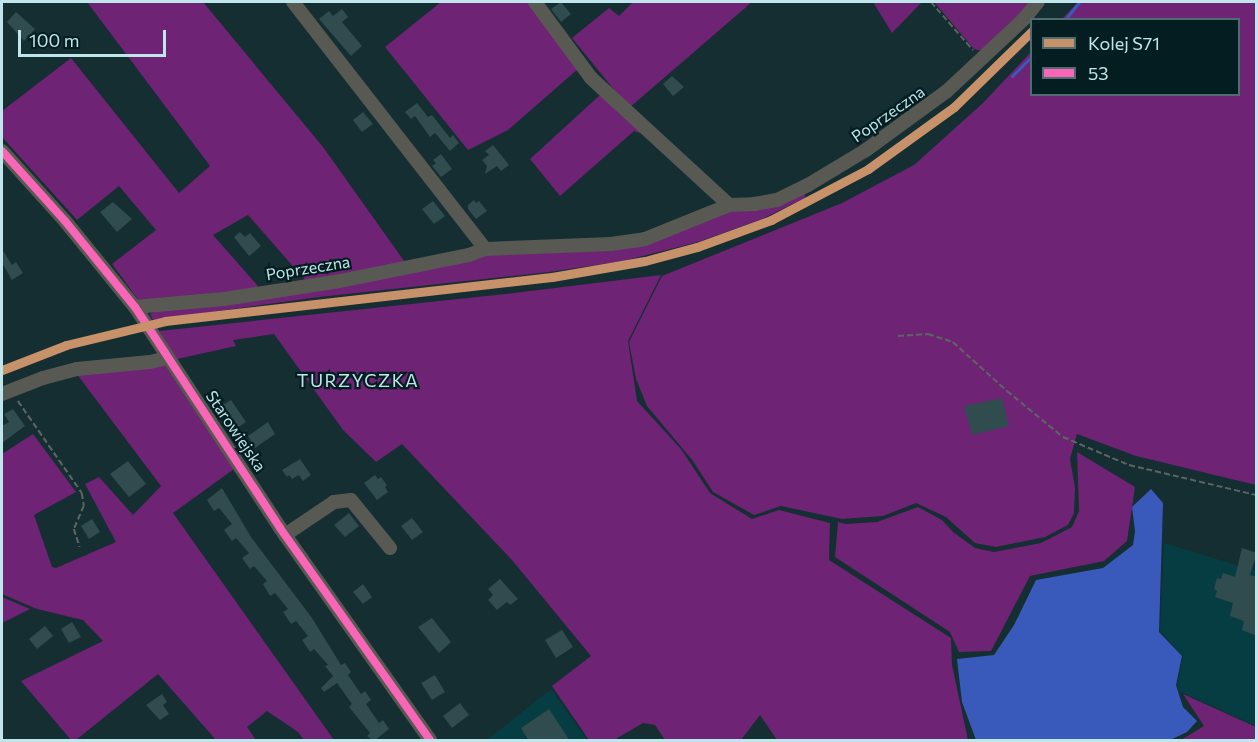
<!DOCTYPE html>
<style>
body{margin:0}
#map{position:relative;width:1258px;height:742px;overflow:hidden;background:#142e31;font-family:Commissioner,sans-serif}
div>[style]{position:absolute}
.built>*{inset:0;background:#063d43}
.green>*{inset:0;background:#6e2374}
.water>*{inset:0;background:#395aba}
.stream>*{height:3px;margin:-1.5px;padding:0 1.5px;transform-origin:1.5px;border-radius:1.5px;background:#395aba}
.building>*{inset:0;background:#304c4e}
.path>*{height:1.5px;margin-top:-0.75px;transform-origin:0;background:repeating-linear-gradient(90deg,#5d6461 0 6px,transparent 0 9px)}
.minor>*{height:14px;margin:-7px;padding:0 7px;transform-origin:7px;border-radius:7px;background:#595953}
.bus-1>*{height:8px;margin:-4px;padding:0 4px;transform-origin:4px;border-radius:4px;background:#fa66b7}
.rail-1>*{height:9px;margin:-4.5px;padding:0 4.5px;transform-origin:4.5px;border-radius:4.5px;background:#c7916a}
span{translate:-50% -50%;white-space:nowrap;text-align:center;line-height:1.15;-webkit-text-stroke:4.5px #031d21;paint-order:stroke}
.street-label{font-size:16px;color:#bfe6eb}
.neighbourhood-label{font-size:18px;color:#bfe6eb;letter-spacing:1.5px}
.frame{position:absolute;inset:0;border:3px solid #bfe6eb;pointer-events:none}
.legend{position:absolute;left:1030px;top:18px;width:210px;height:78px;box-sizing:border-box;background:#031d21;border:2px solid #4e6d72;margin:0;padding:8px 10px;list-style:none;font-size:18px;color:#bfe6eb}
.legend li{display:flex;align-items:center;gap:12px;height:30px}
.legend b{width:30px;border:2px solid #4e6d72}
.scale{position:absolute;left:18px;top:30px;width:148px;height:27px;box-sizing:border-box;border:3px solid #bfe6eb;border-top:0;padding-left:8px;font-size:18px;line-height:21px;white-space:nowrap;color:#bfe6eb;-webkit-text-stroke:4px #031d21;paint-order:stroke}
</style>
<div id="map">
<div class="built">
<div style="clip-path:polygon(1164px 543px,1256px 571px,1256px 726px,1179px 691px,1177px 685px,1183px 656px,1160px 631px)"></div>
<div style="clip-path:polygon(551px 689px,587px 740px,487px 740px)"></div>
</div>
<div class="green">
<div style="clip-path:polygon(87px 2px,203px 2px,323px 147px,407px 265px,305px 280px,248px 215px,213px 235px,258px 286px,254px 291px,140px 302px,112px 264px,156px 230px,119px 186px,77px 220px,2px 137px,2px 111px,71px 58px,179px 193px,210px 166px)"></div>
<div style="clip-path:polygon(441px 2px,530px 2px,578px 69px,508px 130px,468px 150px,385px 47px)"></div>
<div style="clip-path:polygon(633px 2px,752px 2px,629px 108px,572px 38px,609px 8px,619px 16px)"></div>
<div style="clip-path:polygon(873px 2px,922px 2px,892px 33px)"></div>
<div style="clip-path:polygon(934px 2px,1034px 2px,986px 52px,974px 49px)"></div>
<div style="clip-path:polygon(1078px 2px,1256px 2px,1256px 485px,1136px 456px,1077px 434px,1070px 459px,1075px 488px,1074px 513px,1068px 525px,1045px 537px,996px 547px,975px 543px,946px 517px,916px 503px,883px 516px,842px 519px,781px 506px,754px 515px,713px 492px,693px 461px,647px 406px,636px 379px,629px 342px,662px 276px,842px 203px,914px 165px,983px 103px,1031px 52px,1032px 94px,1238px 94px,1238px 20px,1062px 19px)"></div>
<div style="clip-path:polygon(600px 95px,645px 135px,634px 131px,560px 196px,530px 159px)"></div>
<div style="clip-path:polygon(805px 190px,805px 198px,762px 219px,698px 242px,623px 261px,549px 272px,319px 297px,153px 320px,150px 314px,160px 309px,485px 253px,594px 248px)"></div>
<div style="clip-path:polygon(661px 275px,628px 341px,637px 401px,681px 449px,710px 493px,752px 519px,779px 510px,830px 523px,829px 560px,951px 638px,952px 665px,968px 740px,777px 740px,760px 715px,741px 740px,665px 740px,655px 725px,643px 723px,614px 740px,589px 740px,552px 686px,591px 656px,512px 560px,402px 444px,376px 462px,343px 430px,274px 334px,233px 340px,236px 346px,177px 359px,159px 331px,505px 294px)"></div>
<div style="clip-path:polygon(164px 364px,234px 469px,173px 513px,334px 740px,304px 740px,298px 732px,267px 711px,247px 727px,256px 740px,216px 740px,158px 674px,76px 740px,71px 740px,21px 681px,103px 641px,83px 620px,37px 609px,2px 594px,2px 454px,33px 434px,76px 492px,34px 515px,52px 567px,56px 568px,116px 542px,85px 484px,99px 477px,133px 515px,161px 486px,76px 373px)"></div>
<div style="clip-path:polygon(1077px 452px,1135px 487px,1127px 541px,1104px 561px,1030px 576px,991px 651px,959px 652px,950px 632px,835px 557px,838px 522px,846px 524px,877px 522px,918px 507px,942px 520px,953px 532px,975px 548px,994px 552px,1041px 543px,1072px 527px,1079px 511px)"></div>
<div style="clip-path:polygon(2px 597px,30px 609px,2px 623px)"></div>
<div style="clip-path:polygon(1183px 694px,1256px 727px,1256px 740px,1181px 740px,1204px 726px)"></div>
</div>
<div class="water">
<div style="clip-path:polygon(1151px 489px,1163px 503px,1159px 632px,1182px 656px,1176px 685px,1183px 707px,1197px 721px,1187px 732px,1170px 740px,976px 740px,962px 702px,957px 659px,994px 655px,1014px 625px,1036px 580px,1103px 568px,1133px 545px,1135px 531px,1132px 507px)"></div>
</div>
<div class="stream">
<div style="left:1065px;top:20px;width:23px;rotate:-52deg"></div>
<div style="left:1012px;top:76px;width:28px;rotate:-45deg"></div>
</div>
<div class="building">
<div style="clip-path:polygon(561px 2px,571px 14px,561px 22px,551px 9px)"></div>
<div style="clip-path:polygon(342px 9px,348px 17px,342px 22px,362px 46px,351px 56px,319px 19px,329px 11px,333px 16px)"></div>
<div style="clip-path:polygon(16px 12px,35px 29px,24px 41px,7px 22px)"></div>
<div style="clip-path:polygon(672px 76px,684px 87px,673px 96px,663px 84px)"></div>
<div style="clip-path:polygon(417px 103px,428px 117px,432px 115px,450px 138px,453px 135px,459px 143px,450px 151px,435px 133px,430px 137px,415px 116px,411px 119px,405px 112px)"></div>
<div style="clip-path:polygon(363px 112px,373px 124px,362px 132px,353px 120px)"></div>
<div style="clip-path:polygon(493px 145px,509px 165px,501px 171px,497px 166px,485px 174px,487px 166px,482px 160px,489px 155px,485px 151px)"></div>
<div style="clip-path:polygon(441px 154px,452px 169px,441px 177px,432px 166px,436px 163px,433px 160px)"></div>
<div style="clip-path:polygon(474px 200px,476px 203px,479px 201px,487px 211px,476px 219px,468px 209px,468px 205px)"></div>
<div style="clip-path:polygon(433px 201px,445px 216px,434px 224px,422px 209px)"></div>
<div style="clip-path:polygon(113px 202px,132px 219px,117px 232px,100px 212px)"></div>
<div style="clip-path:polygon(240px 232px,245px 237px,250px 233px,261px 246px,249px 256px,234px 237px)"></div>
<div style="clip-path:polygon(2px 249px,12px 265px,16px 262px,23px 273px,12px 280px,2px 263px)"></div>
<div style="clip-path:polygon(1002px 398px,1009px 426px,972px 435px,964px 406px)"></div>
<div style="clip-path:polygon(231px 400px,246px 422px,237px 428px,235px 425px,232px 426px,219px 407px)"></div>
<div style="clip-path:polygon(13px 409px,25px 426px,2px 443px,2px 426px,9px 422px,4px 414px)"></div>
<div style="clip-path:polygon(268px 422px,275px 434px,255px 448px,248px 436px)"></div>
<div style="clip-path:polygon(300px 459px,311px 475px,303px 481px,299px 475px,292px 479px,289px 475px,287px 477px,282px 470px)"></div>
<div style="clip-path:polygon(128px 461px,146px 484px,129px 497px,110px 474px)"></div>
<div style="clip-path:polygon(375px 475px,378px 479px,381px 477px,387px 485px,385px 487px,388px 492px,377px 500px,364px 483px)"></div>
<div style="clip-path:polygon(222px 488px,251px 537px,312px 618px,341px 665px,345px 663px,351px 672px,348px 675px,361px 694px,365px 691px,371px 700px,366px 704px,379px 723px,383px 720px,389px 729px,374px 741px,367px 736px,370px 733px,349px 707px,352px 704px,337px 683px,324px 692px,321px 688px,333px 676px,325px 666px,328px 665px,314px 649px,310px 652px,302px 640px,308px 636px,296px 621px,291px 624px,283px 612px,288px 609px,275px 593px,270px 596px,263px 584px,267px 581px,254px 566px,250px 569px,242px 558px,249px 553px,236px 538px,232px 541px,224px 530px,232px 524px,219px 508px,214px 511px,207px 500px)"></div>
<div style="clip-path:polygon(349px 513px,359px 526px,345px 537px,334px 525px)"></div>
<div style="clip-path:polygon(412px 518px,423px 532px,412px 540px,401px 526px)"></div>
<div style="clip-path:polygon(92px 519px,100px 532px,89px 539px,81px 526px)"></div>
<div style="clip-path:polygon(1242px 548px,1257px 553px,1250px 575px,1257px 577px,1257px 636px,1242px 630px,1244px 621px,1230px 616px,1233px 603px,1215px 597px,1217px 591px,1214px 589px,1217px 578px,1221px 579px,1223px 573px,1235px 577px)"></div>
<div style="clip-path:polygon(500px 579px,518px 599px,510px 605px,507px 602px,497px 610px,488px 600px,493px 595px,488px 589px)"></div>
<div style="clip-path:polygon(363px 584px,372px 597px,363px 604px,353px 592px)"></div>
<div style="clip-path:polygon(432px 618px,451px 642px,439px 653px,418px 627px)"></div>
<div style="clip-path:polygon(72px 622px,81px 637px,69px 643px,61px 629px)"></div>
<div style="clip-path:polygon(45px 626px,53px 636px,37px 649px,29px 639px)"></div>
<div style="clip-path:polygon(562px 630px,573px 647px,556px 658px,545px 640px)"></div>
<div style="clip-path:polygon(435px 675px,445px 692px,432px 700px,421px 683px)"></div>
<div style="clip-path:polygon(162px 694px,167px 702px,163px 705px,169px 714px,160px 720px,146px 705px)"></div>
<div style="clip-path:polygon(460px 703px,469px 715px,452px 728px,443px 716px)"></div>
<div style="clip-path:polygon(549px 709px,570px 741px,529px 741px,521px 728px)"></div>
</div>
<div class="path">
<div style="left:931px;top:2px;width:64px;rotate:48.8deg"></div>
<div style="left:898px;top:336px;width:30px;rotate:-4deg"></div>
<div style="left:928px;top:334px;width:26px;rotate:18deg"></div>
<div style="left:953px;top:342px;width:73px;rotate:42.2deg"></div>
<div style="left:1007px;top:391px;width:72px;rotate:39.4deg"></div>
<div style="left:1063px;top:437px;width:72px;rotate:23deg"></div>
<div style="left:1129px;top:465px;width:130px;rotate:13.3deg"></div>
<div style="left:18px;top:401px;width:112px;rotate:55.2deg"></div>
<div style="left:82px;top:493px;width:13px;rotate:81deg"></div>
<div style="left:84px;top:506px;width:25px;rotate:113deg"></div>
<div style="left:74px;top:529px;width:19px;rotate:72deg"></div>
</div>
<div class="minor">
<div style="left:293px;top:2px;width:313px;rotate:52.1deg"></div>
<div style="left:535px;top:2px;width:94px;rotate:53.6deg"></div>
<div style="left:591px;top:78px;width:188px;rotate:42.6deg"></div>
<div style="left:2px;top:151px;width:94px;rotate:48deg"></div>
<div style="left:65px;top:221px;width:111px;rotate:50.9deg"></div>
<div style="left:135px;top:307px;width:264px;rotate:56.7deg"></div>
<div style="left:280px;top:528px;width:260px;rotate:54.7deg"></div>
<div style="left:135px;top:307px;width:89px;rotate:-5.1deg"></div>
<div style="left:224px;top:299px;width:117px;rotate:-8.8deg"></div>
<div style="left:340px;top:281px;width:132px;rotate:-11.4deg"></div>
<div style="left:469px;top:255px;width:17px;rotate:-21deg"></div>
<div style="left:485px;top:249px;width:126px;rotate:-2.3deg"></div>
<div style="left:611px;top:244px;width:34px;rotate:-8deg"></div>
<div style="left:645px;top:239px;width:91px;rotate:-22deg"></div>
<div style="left:729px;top:205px;width:25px;rotate:-2deg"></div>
<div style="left:754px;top:204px;width:23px;rotate:-10deg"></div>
<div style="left:777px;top:200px;width:34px;rotate:-26deg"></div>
<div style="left:808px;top:185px;width:68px;rotate:-31.1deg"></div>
<div style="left:866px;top:150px;width:100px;rotate:-36.1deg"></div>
<div style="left:947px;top:91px;width:105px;rotate:-43.1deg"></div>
<div style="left:1024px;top:19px;width:22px;rotate:-51deg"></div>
<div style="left:2px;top:394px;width:44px;rotate:-21.3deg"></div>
<div style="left:43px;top:378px;width:35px;rotate:-15deg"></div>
<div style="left:77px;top:369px;width:73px;rotate:-5.5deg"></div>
<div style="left:150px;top:362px;width:17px;rotate:-13deg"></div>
<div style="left:285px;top:535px;width:59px;rotate:-34deg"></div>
<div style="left:334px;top:502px;width:17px;rotate:-7deg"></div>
<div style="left:351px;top:500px;width:62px;rotate:50.9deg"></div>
</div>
<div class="bus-1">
<div style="left:2px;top:151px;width:94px;rotate:48deg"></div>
<div style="left:65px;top:221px;width:111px;rotate:50.9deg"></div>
<div style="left:135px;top:307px;width:264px;rotate:56.7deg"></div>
<div style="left:280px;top:528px;width:260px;rotate:54.7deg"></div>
</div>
<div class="rail-1">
<div style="left:2px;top:370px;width:69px;rotate:-21.3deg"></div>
<div style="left:66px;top:345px;width:102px;rotate:-13.6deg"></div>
<div style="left:165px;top:321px;width:389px;rotate:-6.5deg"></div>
<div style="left:552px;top:277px;width:94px;rotate:-9.8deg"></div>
<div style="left:645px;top:261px;width:54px;rotate:-15.1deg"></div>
<div style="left:697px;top:247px;width:79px;rotate:-20deg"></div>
<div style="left:771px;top:220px;width:110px;rotate:-27.7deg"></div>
<div style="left:868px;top:169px;width:106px;rotate:-35.8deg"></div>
<div style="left:954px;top:107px;width:109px;rotate:-44.3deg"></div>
</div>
<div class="street-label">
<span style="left:888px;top:114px;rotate:-35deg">Poprzeczna</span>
<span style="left:308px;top:268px;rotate:-9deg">Poprzeczna</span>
<span style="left:236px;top:431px;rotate:56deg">Starowiejska</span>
</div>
<div class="neighbourhood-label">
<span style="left:358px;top:380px">TURZYCZKA</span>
</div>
<div class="frame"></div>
<ul class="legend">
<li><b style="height:8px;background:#c7916a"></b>Kolej S71</li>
<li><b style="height:8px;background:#fa66b7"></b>53</li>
</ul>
<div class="scale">100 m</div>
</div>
